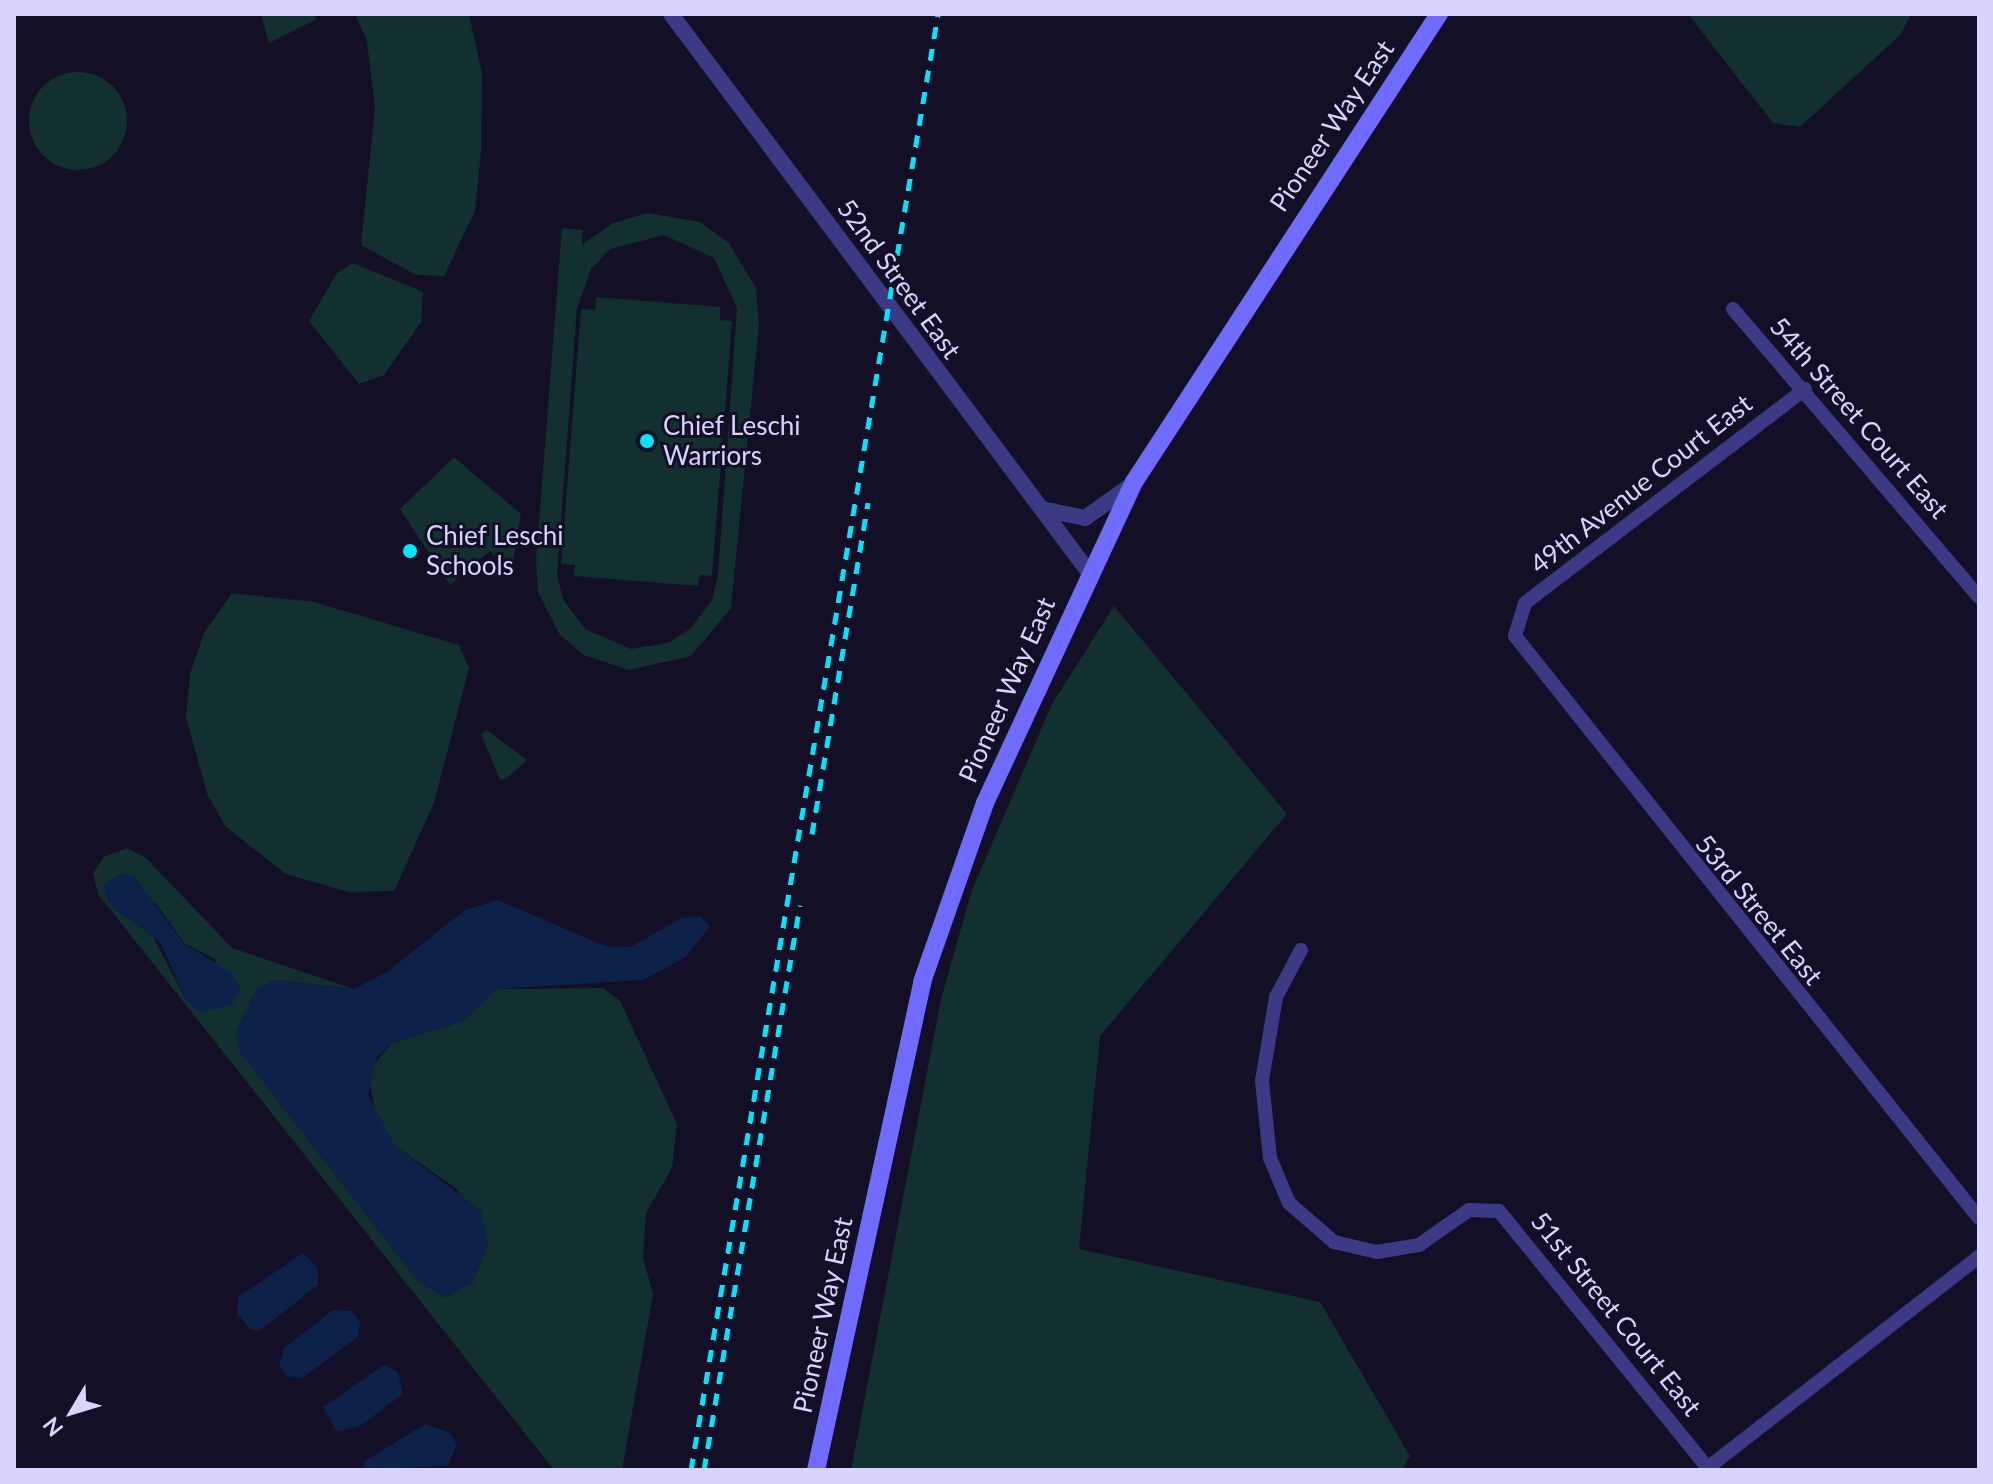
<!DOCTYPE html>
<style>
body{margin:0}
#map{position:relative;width:1993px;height:1484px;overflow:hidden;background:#130f26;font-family:Lato,sans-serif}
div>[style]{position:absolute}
.green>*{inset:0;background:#12302f}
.round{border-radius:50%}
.water>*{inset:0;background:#0c2248}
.minor>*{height:14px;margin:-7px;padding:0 7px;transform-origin:7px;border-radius:7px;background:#3d3a85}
.tertiary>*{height:16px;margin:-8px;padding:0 8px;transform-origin:8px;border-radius:8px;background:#3d3a85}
.secondary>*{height:18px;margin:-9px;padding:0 9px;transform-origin:9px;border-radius:9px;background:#6f6bff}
.rail>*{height:5px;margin-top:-2.5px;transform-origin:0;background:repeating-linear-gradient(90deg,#00e5ff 0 12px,transparent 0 22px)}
.dots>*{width:22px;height:22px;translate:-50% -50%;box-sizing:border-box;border:4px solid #130f26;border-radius:50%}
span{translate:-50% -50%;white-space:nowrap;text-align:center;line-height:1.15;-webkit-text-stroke:6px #130f26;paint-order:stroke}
.street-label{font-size:26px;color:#d9d4ff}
.poi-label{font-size:26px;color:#d9d4ff}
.left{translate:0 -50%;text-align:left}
.frame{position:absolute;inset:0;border:16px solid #d9d4ff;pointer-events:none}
.north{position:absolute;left:32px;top:1372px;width:80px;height:80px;-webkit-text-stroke:6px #130f26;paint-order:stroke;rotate:232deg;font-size:22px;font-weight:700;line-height:32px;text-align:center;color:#d9d4ff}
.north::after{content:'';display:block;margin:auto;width:28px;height:36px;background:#d9d4ff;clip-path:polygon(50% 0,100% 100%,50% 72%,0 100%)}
</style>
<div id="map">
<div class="green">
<div style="clip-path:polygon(261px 14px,313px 14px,317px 19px,269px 43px)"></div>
<div style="clip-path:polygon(355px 14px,469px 14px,482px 74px,481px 151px,475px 211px,444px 276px,416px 275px,361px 245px,375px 108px,367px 41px)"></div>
<div style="clip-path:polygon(1688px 14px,1910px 14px,1911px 15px,1900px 35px,1800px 127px,1773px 123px)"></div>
<div class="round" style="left:29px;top:72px;width:98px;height:98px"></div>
<div style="clip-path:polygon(evenodd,648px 213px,700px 222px,729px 243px,756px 288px,759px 324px,731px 608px,691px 656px,629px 670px,584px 655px,560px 635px,538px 592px,536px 560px,562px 228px,583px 230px,582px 245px,613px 223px,648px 213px,664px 235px,714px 258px,737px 308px,718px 575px,712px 600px,690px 629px,668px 643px,631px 649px,585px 629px,563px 599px,557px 575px,577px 308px,591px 269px,610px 249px,664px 235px)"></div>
<div style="clip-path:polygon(353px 263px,423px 292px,421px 322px,384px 375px,359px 384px,309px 321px,337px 273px)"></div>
<div style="clip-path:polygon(596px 297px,720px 307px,720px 320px,732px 321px,712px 576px,700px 575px,698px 586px,574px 576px,575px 565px,561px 564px,581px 309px,595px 310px)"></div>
<div style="clip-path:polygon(454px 457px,521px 514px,511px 572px,490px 551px,450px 585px,400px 509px)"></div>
<div style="clip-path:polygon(232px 593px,314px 602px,459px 645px,469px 668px,434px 803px,394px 891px,349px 892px,286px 874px,226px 827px,208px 796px,186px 718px,190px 674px,204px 633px)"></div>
<div style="clip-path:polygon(1114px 606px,1287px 814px,1100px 1036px,1079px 1249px,1320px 1302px,1410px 1456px,1402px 1470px,851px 1470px,941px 999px,972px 890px,1052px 704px)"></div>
<div style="clip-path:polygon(487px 730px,527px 760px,507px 778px,500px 780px,481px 734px)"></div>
<div style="clip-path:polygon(evenodd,127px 848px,146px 858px,232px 948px,354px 989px,275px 980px,271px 1092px,417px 1280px,445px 1298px,473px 1282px,488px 1243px,457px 1189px,395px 1146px,376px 1118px,368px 1071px,392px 1043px,463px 1021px,497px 989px,603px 988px,620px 1001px,677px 1124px,672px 1168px,646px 1213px,643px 1258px,653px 1294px,622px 1470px,554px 1470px,98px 894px,93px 873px,104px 857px,127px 848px,154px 901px,184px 943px,216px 960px,201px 1012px,186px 1000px,149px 929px,154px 901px)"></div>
</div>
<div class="water">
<div style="clip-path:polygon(121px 873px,135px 877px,183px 943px,233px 974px,241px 990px,232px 1004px,201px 1012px,186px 1000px,160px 942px,110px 906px,103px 886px)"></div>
<div style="clip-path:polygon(498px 900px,605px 946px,630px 947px,682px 918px,700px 917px,710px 926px,686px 957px,643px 980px,497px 989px,463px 1021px,392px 1043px,377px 1057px,368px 1095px,395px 1146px,481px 1210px,488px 1243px,473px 1282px,445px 1298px,417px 1280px,239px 1051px,236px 1031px,256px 989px,275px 980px,354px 989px,387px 972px,465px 910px)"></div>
<div style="clip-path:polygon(303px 1253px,318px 1268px,318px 1285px,259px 1331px,250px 1329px,237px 1313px,238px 1297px)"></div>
<div style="clip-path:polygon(333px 1310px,351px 1311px,360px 1321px,358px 1337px,302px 1378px,286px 1376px,279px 1366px,284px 1348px)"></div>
<div style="clip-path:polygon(384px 1365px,398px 1372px,403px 1394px,360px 1426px,337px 1432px,323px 1407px)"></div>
<div style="clip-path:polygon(425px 1424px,450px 1433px,457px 1445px,447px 1466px,363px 1470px,365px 1461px)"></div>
</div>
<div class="minor">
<div style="left:1733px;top:309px;width:379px;rotate:49.5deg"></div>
<div style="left:1805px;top:389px;width:352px;rotate:142.6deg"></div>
<div style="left:1525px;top:603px;width:34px;rotate:107deg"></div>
<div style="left:1515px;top:636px;width:744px;rotate:51.44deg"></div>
<div style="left:1301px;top:950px;width:53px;rotate:118deg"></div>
<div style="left:1276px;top:997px;width:85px;rotate:99.5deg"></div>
<div style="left:1262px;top:1081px;width:77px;rotate:84.1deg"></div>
<div style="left:1270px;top:1158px;width:49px;rotate:67.1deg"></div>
<div style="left:1289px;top:1203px;width:60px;rotate:40.9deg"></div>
<div style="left:1334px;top:1242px;width:44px;rotate:13.1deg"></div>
<div style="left:1377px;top:1252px;width:43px;rotate:-9.5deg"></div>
<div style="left:1419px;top:1245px;width:61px;rotate:-35deg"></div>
<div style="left:1469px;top:1210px;width:30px;rotate:2deg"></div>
<div style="left:1499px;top:1211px;width:331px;rotate:50.9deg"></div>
<div style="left:1705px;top:1470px;width:347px;rotate:-37.9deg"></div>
</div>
<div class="tertiary">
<div style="left:671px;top:14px;width:696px;rotate:53.18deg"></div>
<div style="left:1042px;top:509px;width:44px;rotate:11.8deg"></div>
<div style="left:1085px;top:518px;width:55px;rotate:-35.4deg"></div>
</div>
<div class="secondary">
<div style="left:816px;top:1470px;width:499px;rotate:-77.7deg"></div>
<div style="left:922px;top:982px;width:190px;rotate:-70.6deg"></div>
<div style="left:985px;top:803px;width:354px;rotate:-65.1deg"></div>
<div style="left:1134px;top:482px;width:559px;rotate:-56.91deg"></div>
</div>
<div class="rail">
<div style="left:812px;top:834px;width:336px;rotate:-80.4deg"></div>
<div style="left:691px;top:1470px;width:1477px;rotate:-80.37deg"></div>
<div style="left:704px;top:1470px;width:573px;rotate:-80.36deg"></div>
</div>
<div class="dots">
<div style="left:647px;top:441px;background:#00e5ff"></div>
<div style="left:410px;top:551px;background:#00e5ff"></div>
</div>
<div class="street-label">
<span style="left:1332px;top:126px;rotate:-56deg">Pioneer Way East</span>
<span style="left:899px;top:279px;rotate:54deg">52nd Street East</span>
<span style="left:1859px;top:418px;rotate:49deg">54th Street Court East</span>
<span style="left:1641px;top:484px;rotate:-38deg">49th Avenue Court East</span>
<span style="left:1007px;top:690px;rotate:-66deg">Pioneer Way East</span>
<span style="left:1759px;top:910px;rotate:51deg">53rd Street East</span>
<span style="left:1616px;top:1314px;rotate:51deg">51st Street Court East</span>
<span style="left:823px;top:1315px;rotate:-78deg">Pioneer Way East</span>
</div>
<div class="poi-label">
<span class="left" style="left:663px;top:441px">Chief Leschi<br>Warriors</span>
<span class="left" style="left:426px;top:551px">Chief Leschi<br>Schools</span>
</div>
<div class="frame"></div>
<div class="north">N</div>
</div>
